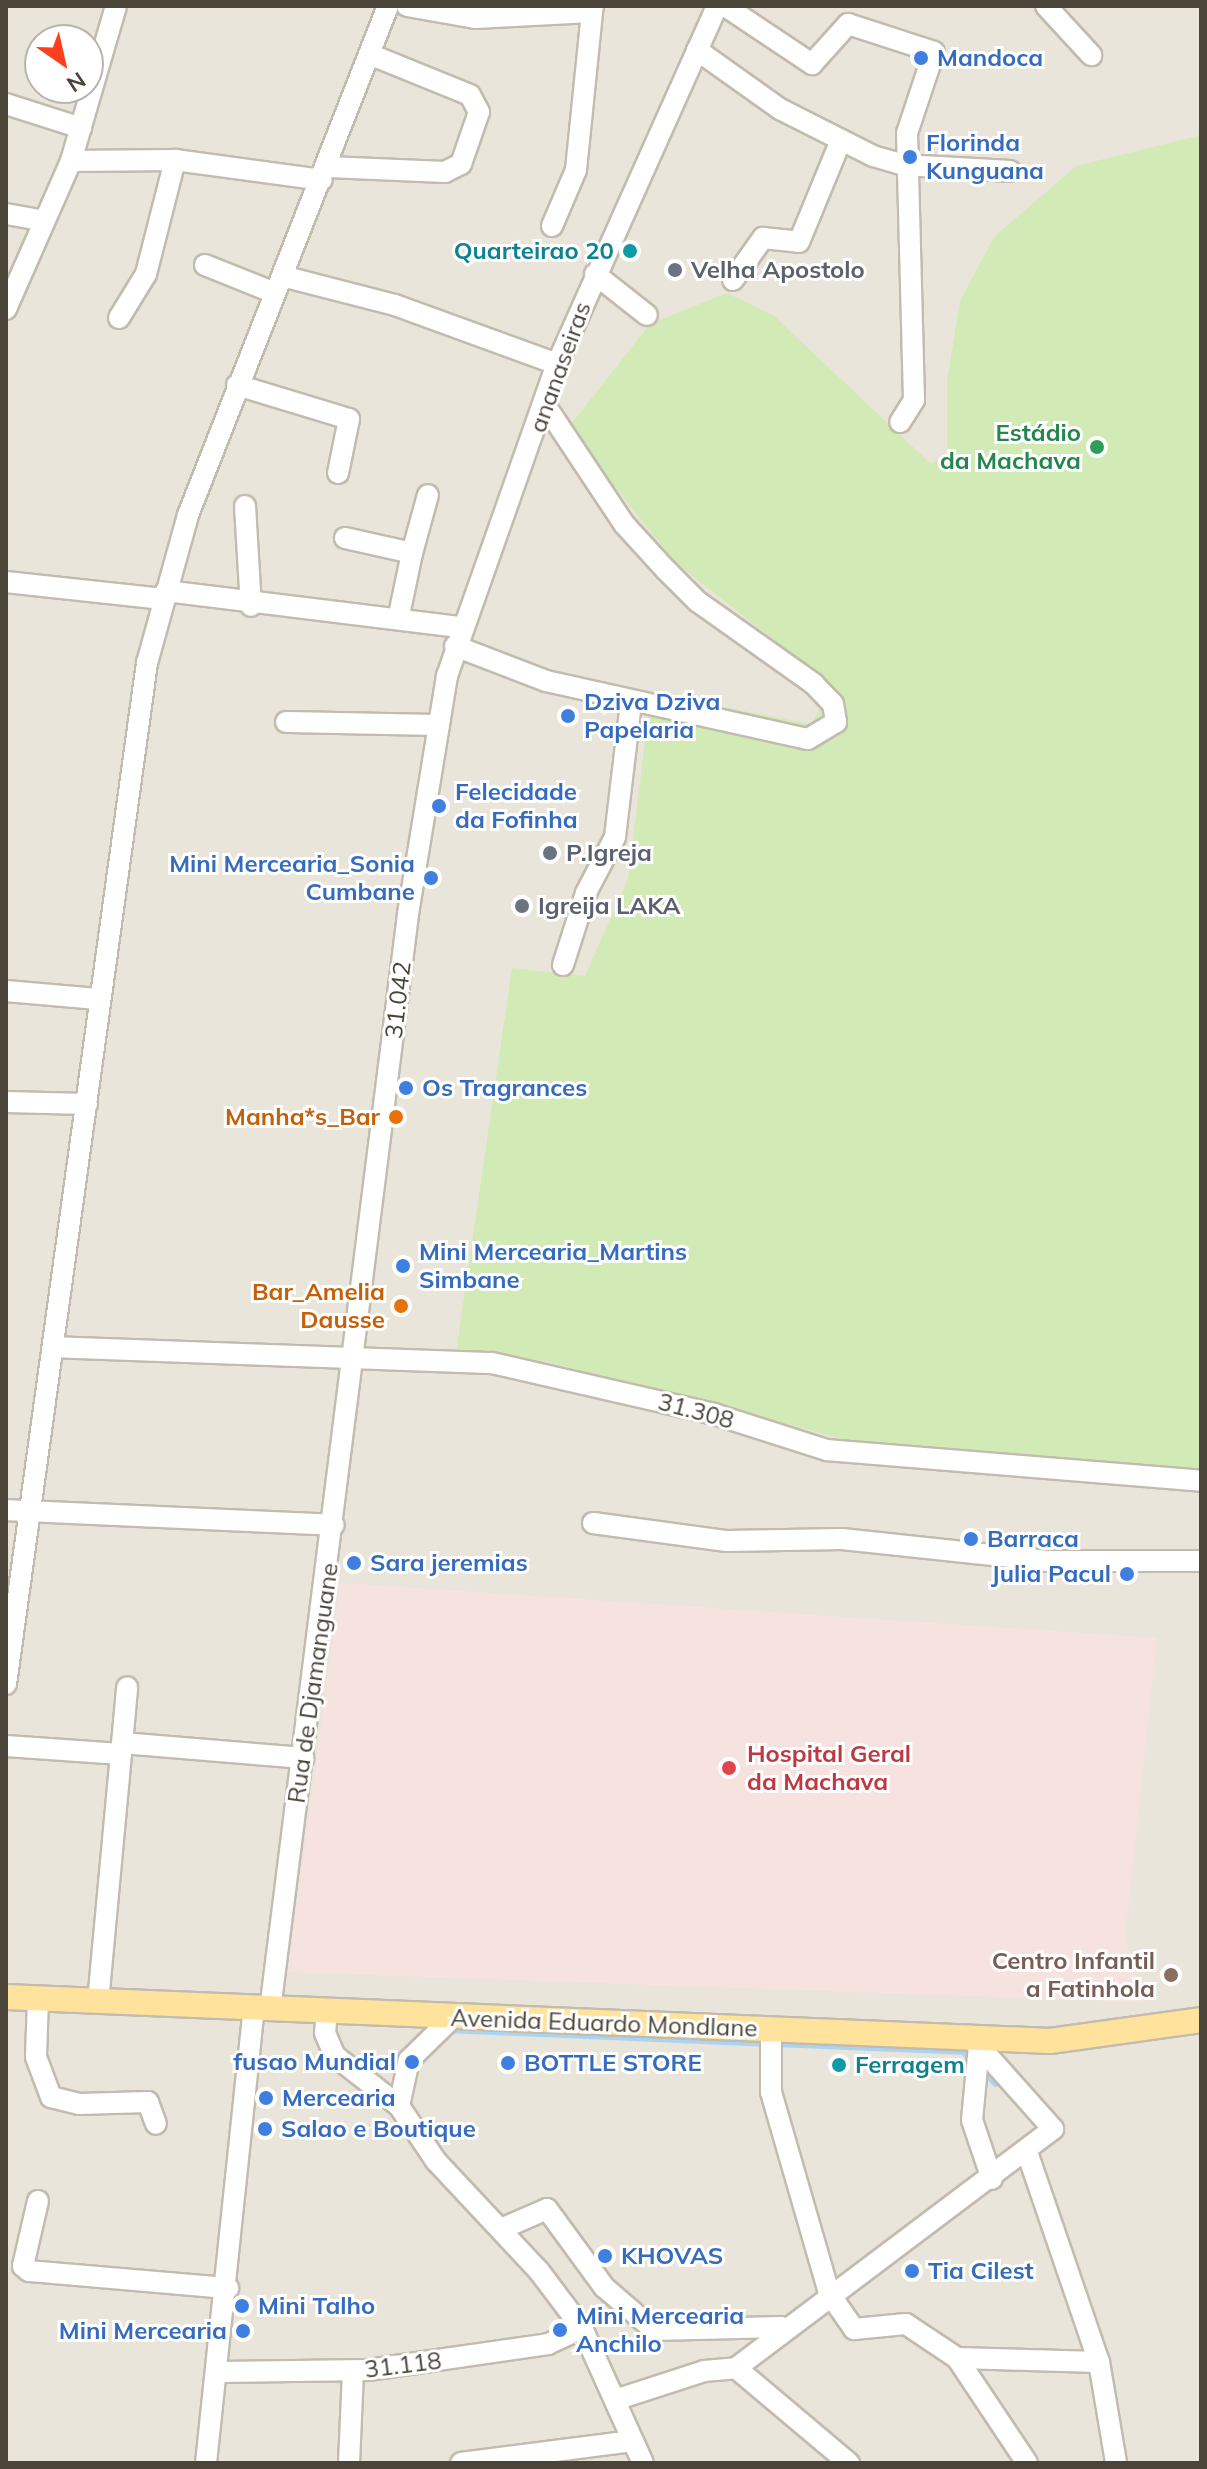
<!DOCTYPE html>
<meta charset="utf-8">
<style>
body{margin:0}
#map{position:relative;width:1207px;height:2469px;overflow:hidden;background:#f6f3ec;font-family:Mulish,sans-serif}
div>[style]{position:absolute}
.residential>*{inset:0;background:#eae5da}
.medical>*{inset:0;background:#f6e3e0}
.green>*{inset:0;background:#d2eab5}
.stream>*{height:5px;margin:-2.5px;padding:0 2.5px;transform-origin:2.5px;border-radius:2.5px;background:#a9d4f2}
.roads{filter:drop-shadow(2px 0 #c2bbae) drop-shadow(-2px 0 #c2bbae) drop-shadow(0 2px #c2bbae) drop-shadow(0 -2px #c2bbae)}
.minor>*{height:20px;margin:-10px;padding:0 10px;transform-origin:10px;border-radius:10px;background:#fff}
.major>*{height:24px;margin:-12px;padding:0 12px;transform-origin:12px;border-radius:12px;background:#ffe39c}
.dots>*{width:22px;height:22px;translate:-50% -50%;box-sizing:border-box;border:4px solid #fff;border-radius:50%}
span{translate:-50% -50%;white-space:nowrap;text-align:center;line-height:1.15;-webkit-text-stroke:6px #fff;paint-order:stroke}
.shop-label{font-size:24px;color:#366cbe;font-weight:700}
.left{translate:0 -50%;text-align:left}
.right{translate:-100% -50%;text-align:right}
.culture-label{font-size:24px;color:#0d838f;font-weight:700}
.worship-label{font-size:24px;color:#5b616d;font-weight:700}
.street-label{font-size:24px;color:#4b4439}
.leisure-label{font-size:24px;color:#27864d;font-weight:700}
.food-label{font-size:24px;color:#c56008;font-weight:700}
.health-label{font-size:24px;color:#be3a42;font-weight:700}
.education-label{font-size:24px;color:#785e54;font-weight:700}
.frame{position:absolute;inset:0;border:8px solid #4b4439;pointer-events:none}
.north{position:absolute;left:24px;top:24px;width:80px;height:80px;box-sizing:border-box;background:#fff;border:2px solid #b7b4b0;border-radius:50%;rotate:146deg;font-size:22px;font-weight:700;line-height:32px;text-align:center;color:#4b4439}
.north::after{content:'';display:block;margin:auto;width:28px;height:36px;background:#fc3f1d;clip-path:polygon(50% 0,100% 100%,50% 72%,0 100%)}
</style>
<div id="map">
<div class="residential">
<div style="clip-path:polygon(evenodd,6px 6px,1201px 6px,1201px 2463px,6px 2463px,6px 6px,40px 40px,88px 40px,88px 88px,40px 88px,40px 40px)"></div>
</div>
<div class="medical">
<div style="clip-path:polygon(340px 1583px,1157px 1638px,1125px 1938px,1143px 2002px,288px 1972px)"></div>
</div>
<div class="green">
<div style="clip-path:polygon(1201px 135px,1201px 1485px,1185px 1471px,843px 1439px,548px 1362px,456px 1353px,512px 968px,585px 976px,628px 879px,651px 693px,811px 724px,832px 686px,675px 562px,568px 428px,650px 324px,727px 293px,773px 315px,931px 464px,947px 454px,947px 381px,960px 301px,994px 237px,1076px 166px)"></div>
</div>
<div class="stream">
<div style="left:448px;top:2030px;width:318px;rotate:2.5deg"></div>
<div style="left:776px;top:2044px;width:187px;rotate:2.4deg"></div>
<div style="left:963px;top:2052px;width:10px;rotate:45deg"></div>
<div style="left:983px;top:2072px;width:17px;rotate:45deg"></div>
</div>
<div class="roads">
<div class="minor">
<div style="left:407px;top:6px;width:69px;rotate:10deg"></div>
<div style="left:475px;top:18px;width:117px;rotate:-2.9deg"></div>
<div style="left:592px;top:12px;width:6px;rotate:-81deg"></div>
<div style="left:725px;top:6px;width:105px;rotate:33.7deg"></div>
<div style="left:812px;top:64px;width:54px;rotate:-48deg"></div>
<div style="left:848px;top:24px;width:90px;rotate:18deg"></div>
<div style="left:934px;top:52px;width:85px;rotate:108.4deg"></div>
<div style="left:907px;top:133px;width:267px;rotate:88.5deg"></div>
<div style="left:914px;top:400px;width:26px;rotate:122deg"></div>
<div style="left:1046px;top:6px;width:67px;rotate:47.4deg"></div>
<div style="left:697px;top:50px;width:102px;rotate:35.4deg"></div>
<div style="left:780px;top:109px;width:104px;rotate:26.8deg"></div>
<div style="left:873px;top:156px;width:32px;rotate:16deg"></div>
<div style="left:904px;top:165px;width:106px;rotate:3.2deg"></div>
<div style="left:6px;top:104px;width:79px;rotate:17.7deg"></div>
<div style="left:71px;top:161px;width:104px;rotate:-0.6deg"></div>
<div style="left:175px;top:160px;width:148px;rotate:7.7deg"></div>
<div style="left:328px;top:167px;width:117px;rotate:2.4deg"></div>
<div style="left:445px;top:172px;width:18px;rotate:-27deg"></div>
<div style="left:461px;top:164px;width:55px;rotate:-70.9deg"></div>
<div style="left:479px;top:112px;width:19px;rotate:-118deg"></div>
<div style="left:470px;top:95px;width:109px;rotate:-157.9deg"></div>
<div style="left:6px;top:214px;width:39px;rotate:10deg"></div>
<div style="left:552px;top:226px;width:61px;rotate:-66.8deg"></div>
<div style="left:576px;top:170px;width:159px;rotate:-84.2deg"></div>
<div style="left:205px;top:265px;width:75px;rotate:21.8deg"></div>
<div style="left:595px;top:274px;width:66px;rotate:38.3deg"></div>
<div style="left:282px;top:276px;width:117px;rotate:14.4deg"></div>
<div style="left:395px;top:305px;width:172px;rotate:20deg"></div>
<div style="left:733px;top:280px;width:52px;rotate:-54.5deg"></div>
<div style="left:763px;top:238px;width:36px;rotate:6deg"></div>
<div style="left:799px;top:242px;width:110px;rotate:-67.6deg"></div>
<div style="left:6px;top:309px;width:162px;rotate:-66.3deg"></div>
<div style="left:71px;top:161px;width:161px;rotate:-73.8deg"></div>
<div style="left:119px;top:318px;width:52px;rotate:-58.5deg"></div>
<div style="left:146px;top:274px;width:118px;rotate:-75.7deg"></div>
<div style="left:237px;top:385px;width:117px;rotate:16.9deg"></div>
<div style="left:349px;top:419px;width:55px;rotate:101.5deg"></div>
<div style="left:245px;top:506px;width:100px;rotate:86.6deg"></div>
<div style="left:345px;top:538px;width:69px;rotate:12.6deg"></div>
<div style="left:412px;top:553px;width:63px;rotate:101.8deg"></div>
<div style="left:412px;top:553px;width:60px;rotate:-74.6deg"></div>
<div style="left:6px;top:582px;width:158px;rotate:6.2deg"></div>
<div style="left:166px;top:591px;width:295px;rotate:7deg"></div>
<div style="left:455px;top:646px;width:97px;rotate:21deg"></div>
<div style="left:546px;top:681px;width:268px;rotate:12.5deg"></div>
<div style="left:808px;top:739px;width:33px;rotate:-31deg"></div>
<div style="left:836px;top:722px;width:18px;rotate:-99deg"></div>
<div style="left:833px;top:704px;width:28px;rotate:-134deg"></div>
<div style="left:814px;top:684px;width:142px;rotate:-144.7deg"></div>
<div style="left:698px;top:602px;width:45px;rotate:-135deg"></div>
<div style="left:666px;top:570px;width:62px;rotate:-132.4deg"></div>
<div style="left:624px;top:524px;width:143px;rotate:-123.6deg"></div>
<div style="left:286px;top:722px;width:153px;rotate:1.1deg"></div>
<div style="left:563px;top:965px;width:76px;rotate:-72.3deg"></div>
<div style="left:586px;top:893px;width:63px;rotate:-62.6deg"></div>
<div style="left:615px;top:837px;width:135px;rotate:-83.2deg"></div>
<div style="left:6px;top:991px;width:92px;rotate:5deg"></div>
<div style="left:6px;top:1102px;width:81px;rotate:1.4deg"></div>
<div style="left:53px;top:1347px;width:439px;rotate:2.1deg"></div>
<div style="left:492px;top:1363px;width:228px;rotate:12.9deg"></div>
<div style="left:714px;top:1414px;width:119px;rotate:17.7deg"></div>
<div style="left:827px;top:1450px;width:375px;rotate:4.7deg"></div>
<div style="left:6px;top:1510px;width:328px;rotate:2.6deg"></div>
<div style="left:593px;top:1523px;width:135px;rotate:7.7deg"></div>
<div style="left:727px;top:1541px;width:115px;rotate:-1deg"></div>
<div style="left:842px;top:1539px;width:206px;rotate:6.1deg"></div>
<div style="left:1047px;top:1561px;width:154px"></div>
<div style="left:6px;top:1684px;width:1031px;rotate:-82.14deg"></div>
<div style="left:147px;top:663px;width:154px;rotate:-74.5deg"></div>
<div style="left:188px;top:515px;width:547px;rotate:-68.55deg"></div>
<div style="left:122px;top:1743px;width:182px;rotate:4.7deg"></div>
<div style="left:6px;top:1746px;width:115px;rotate:4deg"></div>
<div style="left:38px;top:1999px;width:58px;rotate:92deg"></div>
<div style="left:36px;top:2057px;width:43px;rotate:69.4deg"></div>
<div style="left:51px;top:2097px;width:29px;rotate:14deg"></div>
<div style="left:79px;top:2104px;width:69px;rotate:-1.7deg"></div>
<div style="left:148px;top:2102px;width:23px;rotate:70deg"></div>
<div style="left:98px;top:2002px;width:316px;rotate:-84.7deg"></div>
<div style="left:270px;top:2010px;width:1105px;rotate:-82.82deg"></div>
<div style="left:408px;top:914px;width:241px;rotate:-80.7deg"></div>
<div style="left:447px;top:676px;width:331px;rotate:-70.6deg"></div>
<div style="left:557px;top:364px;width:392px;rotate:-65.9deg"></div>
<div style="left:327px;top:2010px;width:23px;rotate:95deg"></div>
<div style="left:325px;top:2033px;width:25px;rotate:67deg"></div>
<div style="left:335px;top:2056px;width:81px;rotate:38deg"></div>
<div style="left:453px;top:2017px;width:62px;rotate:135.7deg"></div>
<div style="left:409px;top:2060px;width:47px;rotate:102.3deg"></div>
<div style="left:399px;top:2106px;width:66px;rotate:56.1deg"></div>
<div style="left:436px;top:2161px;width:151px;rotate:46.9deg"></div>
<div style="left:539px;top:2271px;width:71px;rotate:53deg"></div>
<div style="left:582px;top:2328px;width:148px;rotate:65.7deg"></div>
<div style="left:771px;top:2030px;width:62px;rotate:90deg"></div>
<div style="left:771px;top:2092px;width:209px;rotate:73.9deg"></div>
<div style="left:829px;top:2293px;width:44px;rotate:55.2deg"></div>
<div style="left:854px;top:2329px;width:52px;rotate:-5.5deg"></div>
<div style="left:906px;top:2324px;width:61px;rotate:33.7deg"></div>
<div style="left:957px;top:2358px;width:126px;rotate:56.3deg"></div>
<div style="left:979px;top:2045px;width:75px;rotate:95.3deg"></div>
<div style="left:972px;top:2120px;width:62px;rotate:71.3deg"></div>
<div style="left:1027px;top:2152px;width:222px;rotate:71.1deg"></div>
<div style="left:1099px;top:2362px;width:102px;rotate:80.4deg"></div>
<div style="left:38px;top:2201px;width:67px;rotate:103deg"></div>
<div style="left:23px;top:2266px;width:8px;rotate:40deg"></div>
<div style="left:29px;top:2271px;width:200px;rotate:4.9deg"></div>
<div style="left:501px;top:2229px;width:50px;rotate:-23.5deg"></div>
<div style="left:547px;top:2209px;width:97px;rotate:53.8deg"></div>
<div style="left:604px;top:2287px;width:66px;rotate:40.7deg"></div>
<div style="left:654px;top:2330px;width:128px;rotate:-1.3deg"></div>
<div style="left:957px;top:2358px;width:142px;rotate:1.6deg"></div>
<div style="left:736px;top:2368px;width:397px;rotate:-37deg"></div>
<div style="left:1053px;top:2129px;width:125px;rotate:-131.7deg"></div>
<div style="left:219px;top:2372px;width:149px;rotate:-0.8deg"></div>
<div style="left:368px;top:2370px;width:182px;rotate:-8.2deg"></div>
<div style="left:548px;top:2344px;width:38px;rotate:-25deg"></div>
<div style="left:618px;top:2399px;width:90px;rotate:-18deg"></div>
<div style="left:704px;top:2371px;width:32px;rotate:-5deg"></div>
<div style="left:736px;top:2368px;width:148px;rotate:40.1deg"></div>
<div style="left:206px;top:2463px;width:457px;rotate:-84deg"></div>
<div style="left:349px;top:2463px;width:91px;rotate:-87.5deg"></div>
<div style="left:461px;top:2463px;width:173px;rotate:-7.3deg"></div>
</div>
<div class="major">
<div style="left:6px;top:1997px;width:1045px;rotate:2.41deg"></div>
<div style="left:1050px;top:2041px;width:152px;rotate:-7.9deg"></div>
</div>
</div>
<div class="dots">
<div style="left:921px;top:58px;background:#3f7fe0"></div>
<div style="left:910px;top:157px;background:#3f7fe0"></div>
<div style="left:630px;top:251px;background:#0f9aa8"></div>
<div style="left:675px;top:270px;background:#6b7280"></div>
<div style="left:1097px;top:447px;background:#2e9e5b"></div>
<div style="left:568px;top:716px;background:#3f7fe0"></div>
<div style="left:439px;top:806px;background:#3f7fe0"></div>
<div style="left:550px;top:853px;background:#6b7280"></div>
<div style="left:431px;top:878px;background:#3f7fe0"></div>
<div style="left:522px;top:906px;background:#6b7280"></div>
<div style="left:406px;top:1088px;background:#3f7fe0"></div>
<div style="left:396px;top:1117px;background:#e8710a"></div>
<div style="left:403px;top:1266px;background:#3f7fe0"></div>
<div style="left:401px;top:1306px;background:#e8710a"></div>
<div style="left:971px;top:1539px;background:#3f7fe0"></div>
<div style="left:354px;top:1563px;background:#3f7fe0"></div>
<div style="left:1127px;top:1574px;background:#3f7fe0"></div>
<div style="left:729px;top:1768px;background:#e0444e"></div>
<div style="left:1171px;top:1975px;background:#8d6e63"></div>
<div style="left:412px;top:2062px;background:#3f7fe0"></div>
<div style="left:508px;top:2063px;background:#3f7fe0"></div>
<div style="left:839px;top:2065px;background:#0f9aa8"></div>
<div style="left:266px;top:2098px;background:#3f7fe0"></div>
<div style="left:265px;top:2129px;background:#3f7fe0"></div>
<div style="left:605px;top:2256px;background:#3f7fe0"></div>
<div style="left:912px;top:2271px;background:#3f7fe0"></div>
<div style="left:242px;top:2306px;background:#3f7fe0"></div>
<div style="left:560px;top:2330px;background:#3f7fe0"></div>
<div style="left:243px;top:2331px;background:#3f7fe0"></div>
</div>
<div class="shop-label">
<span class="left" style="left:937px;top:58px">Mandoca</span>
<span class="left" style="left:926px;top:157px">Florinda<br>Kunguana</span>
<span class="left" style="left:584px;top:716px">Dziva Dziva<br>Papelaria</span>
<span class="left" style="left:455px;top:806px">Felecidade<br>da Fofinha</span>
<span class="right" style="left:415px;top:878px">Mini Mercearia_Sonia<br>Cumbane</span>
<span class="left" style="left:422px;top:1088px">Os Tragrances</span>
<span class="left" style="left:419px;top:1266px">Mini Mercearia_Martins<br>Simbane</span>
<span class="left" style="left:987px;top:1539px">Barraca</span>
<span class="left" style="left:370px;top:1563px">Sara jeremias</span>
<span class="right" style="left:1111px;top:1574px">Julia Pacul</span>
<span class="right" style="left:396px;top:2062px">fusao Mundial</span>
<span class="left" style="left:524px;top:2063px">BOTTLE STORE</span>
<span class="left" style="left:282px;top:2098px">Mercearia</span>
<span class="left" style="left:281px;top:2129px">Salao e Boutique</span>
<span class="left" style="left:621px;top:2256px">KHOVAS</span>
<span class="left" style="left:928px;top:2271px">Tia Cilest</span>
<span class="left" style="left:258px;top:2306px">Mini Talho</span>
<span class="left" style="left:576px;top:2330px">Mini Mercearia<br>Anchilo</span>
<span class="right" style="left:227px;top:2331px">Mini Mercearia</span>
</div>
<div class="culture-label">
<span class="right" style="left:614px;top:251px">Quarteirao 20</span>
<span class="left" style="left:855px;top:2065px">Ferragem</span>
</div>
<div class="worship-label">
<span class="left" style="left:691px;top:270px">Velha Apostolo</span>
<span class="left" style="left:566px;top:853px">P.Igreja</span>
<span class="left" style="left:538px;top:906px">Igreija LAKA</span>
</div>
<div class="street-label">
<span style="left:560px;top:367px;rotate:-70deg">ananaseiras</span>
<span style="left:398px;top:1000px;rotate:-83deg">31.042</span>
<span style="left:696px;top:1411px;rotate:15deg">31.308</span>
<span style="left:313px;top:1683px;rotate:-82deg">Rua de Djamanguane</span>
<span style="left:604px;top:2023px;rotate:2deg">Avenida Eduardo Mondlane</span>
<span style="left:403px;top:2365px;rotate:-7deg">31.118</span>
</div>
<div class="leisure-label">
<span class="right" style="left:1081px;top:447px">Estádio<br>da Machava</span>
</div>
<div class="food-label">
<span class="right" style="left:380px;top:1117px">Manha*s_Bar</span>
<span class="right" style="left:385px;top:1306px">Bar_Amelia<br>Dausse</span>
</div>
<div class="health-label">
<span class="left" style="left:747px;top:1768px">Hospital Geral<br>da Machava</span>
</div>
<div class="education-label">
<span class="right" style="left:1155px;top:1975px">Centro Infantil<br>a Fatinhola</span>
</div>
<div class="frame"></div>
<div class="north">N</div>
</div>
